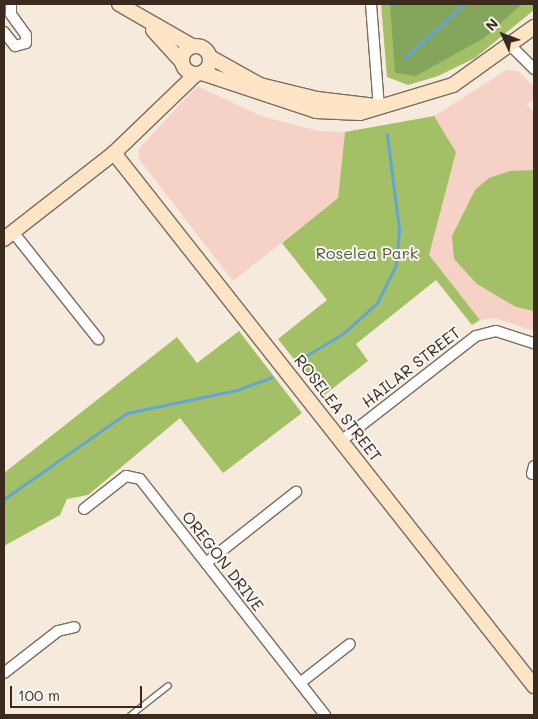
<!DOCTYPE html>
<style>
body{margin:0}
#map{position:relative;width:538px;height:719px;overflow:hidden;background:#f5eadc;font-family:Mali,sans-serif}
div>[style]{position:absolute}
.built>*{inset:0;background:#f6d1c5}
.green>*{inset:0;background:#a4c067}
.forest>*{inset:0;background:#83a65c}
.stream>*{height:2.5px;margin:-1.25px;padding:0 1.25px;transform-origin:1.25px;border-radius:1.25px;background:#63a5d7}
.roads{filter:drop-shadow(1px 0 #7c6d60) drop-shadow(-1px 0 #7c6d60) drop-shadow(0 1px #7c6d60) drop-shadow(0 -1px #7c6d60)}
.lane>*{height:5px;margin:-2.5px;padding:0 2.5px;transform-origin:2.5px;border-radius:2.5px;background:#fff}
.street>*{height:10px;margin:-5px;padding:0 5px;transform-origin:5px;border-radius:5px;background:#fff}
.secondary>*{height:14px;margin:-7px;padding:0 7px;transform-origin:7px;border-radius:7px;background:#fde5c5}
.secondary>.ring{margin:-7px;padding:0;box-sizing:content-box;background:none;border:14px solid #fde5c5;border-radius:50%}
span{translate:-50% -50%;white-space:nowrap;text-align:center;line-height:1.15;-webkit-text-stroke:4px #f6f6f2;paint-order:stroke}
.park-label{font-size:16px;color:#5a5734}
.street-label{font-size:16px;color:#3b2a1e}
.frame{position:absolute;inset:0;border:5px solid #3b2a1e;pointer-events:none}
.north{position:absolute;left:478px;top:10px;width:50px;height:50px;-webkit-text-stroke:4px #f6f6f2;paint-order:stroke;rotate:313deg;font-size:14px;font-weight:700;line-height:20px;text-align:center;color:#3b2a1e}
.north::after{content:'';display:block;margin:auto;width:18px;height:22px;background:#3b2a1e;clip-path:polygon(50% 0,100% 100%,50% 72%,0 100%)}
.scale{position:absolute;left:10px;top:686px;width:132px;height:22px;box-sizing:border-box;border:2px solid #3b2a1e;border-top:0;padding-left:6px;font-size:15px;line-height:18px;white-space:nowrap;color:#3b2a1e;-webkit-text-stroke:4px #f6f6f2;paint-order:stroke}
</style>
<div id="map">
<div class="built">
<div style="clip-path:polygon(507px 70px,518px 71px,534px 87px,534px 100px,527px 104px,534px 112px,534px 331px,495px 318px,480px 320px,428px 255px,456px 152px,434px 116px)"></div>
<div style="clip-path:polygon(197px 86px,261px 116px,318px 131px,345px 132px,338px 198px,233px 281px,139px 159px,138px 150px)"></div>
</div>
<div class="green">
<div style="clip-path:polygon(381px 4px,534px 4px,534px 10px,475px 58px,438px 76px,408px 85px,387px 77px)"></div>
<div style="clip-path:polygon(434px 116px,456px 152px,429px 255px,480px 320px,472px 325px,436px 280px,356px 344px,368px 361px,323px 396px,278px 339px,327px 300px,282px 243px,338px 198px,345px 132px)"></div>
<div style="clip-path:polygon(534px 170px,534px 311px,516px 307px,477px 284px,454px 259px,452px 236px,475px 190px,489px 178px,510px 171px)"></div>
<div style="clip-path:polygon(239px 331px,302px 413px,223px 473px,180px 418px,88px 495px,67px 499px,60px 515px,4px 546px,4px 473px,177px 337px,197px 363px)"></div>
</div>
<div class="forest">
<div style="clip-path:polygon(390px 4px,522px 4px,484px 38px,416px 76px,395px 73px)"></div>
</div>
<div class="stream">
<div style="left:405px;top:58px;width:80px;rotate:-42.5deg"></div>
<div style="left:299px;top:360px;width:52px;rotate:-31deg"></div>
<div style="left:344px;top:333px;width:45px;rotate:-42.3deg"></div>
<div style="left:377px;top:303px;width:42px;rotate:-63.4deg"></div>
<div style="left:396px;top:265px;width:36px;rotate:-85deg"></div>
<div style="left:399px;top:229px;width:95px;rotate:-97.3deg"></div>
<div style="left:4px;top:499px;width:150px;rotate:-35deg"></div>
<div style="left:127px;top:413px;width:112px;rotate:-11.8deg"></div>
<div style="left:237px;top:390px;width:37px;rotate:-20deg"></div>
</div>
<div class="roads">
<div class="lane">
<div style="left:130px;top:715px;width:48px;rotate:-38.3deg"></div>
</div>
<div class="street">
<div style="left:371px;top:4px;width:103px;rotate:85.6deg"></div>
<div style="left:4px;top:32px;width:18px;rotate:52deg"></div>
<div style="left:15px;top:46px;width:11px;rotate:-15deg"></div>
<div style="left:26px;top:43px;width:8px;rotate:-90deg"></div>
<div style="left:26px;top:35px;width:26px;rotate:-126deg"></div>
<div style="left:11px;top:14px;width:10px;rotate:-90deg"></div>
<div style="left:511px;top:46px;width:33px;rotate:45deg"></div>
<div style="left:13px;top:232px;width:137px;rotate:51.5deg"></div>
<div style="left:341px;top:441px;width:171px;rotate:-37.9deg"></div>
<div style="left:476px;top:336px;width:21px;rotate:-14deg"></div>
<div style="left:496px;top:331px;width:40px;rotate:18deg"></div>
<div style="left:532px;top:474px;width:8px;rotate:-76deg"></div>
<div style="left:84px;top:509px;width:53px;rotate:-38.2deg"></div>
<div style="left:126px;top:476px;width:14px;rotate:12deg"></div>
<div style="left:140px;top:479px;width:300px;rotate:51.9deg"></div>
<div style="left:206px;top:563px;width:115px;rotate:-38.3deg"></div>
<div style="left:4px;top:673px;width:68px;rotate:-37.9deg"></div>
<div style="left:58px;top:631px;width:17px;rotate:-13deg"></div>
<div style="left:300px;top:683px;width:63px;rotate:-38deg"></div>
</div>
<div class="secondary">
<div style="left:119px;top:4px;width:84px;rotate:29.9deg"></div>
<div style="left:153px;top:30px;width:42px;rotate:47.9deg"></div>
<div class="ring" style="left:182px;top:46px;width:14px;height:14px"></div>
<div style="left:210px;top:57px;width:57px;rotate:29.2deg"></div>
<div style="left:260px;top:85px;width:59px;rotate:13.8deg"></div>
<div style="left:317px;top:99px;width:59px;rotate:6.8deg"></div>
<div style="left:202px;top:73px;width:120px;rotate:18.4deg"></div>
<div style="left:316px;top:111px;width:44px;rotate:2.6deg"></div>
<div style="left:360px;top:113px;width:97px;rotate:-16.8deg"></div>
<div style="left:453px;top:85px;width:100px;rotate:-35.6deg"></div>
<div style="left:114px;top:153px;width:679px;rotate:51.76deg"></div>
<div style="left:4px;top:239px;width:140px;rotate:-38deg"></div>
<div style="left:114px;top:153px;width:112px;rotate:-43.9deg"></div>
</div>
</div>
<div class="park-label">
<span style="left:367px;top:253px">Roselea Park</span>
</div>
<div class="street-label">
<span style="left:411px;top:367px;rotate:-38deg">HAILAR STREET</span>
<span style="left:338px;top:408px;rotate:52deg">ROSELEA STREET</span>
<span style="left:223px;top:561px;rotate:52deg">OREGON DRIVE</span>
</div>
<div class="frame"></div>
<div class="north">N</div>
<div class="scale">100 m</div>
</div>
